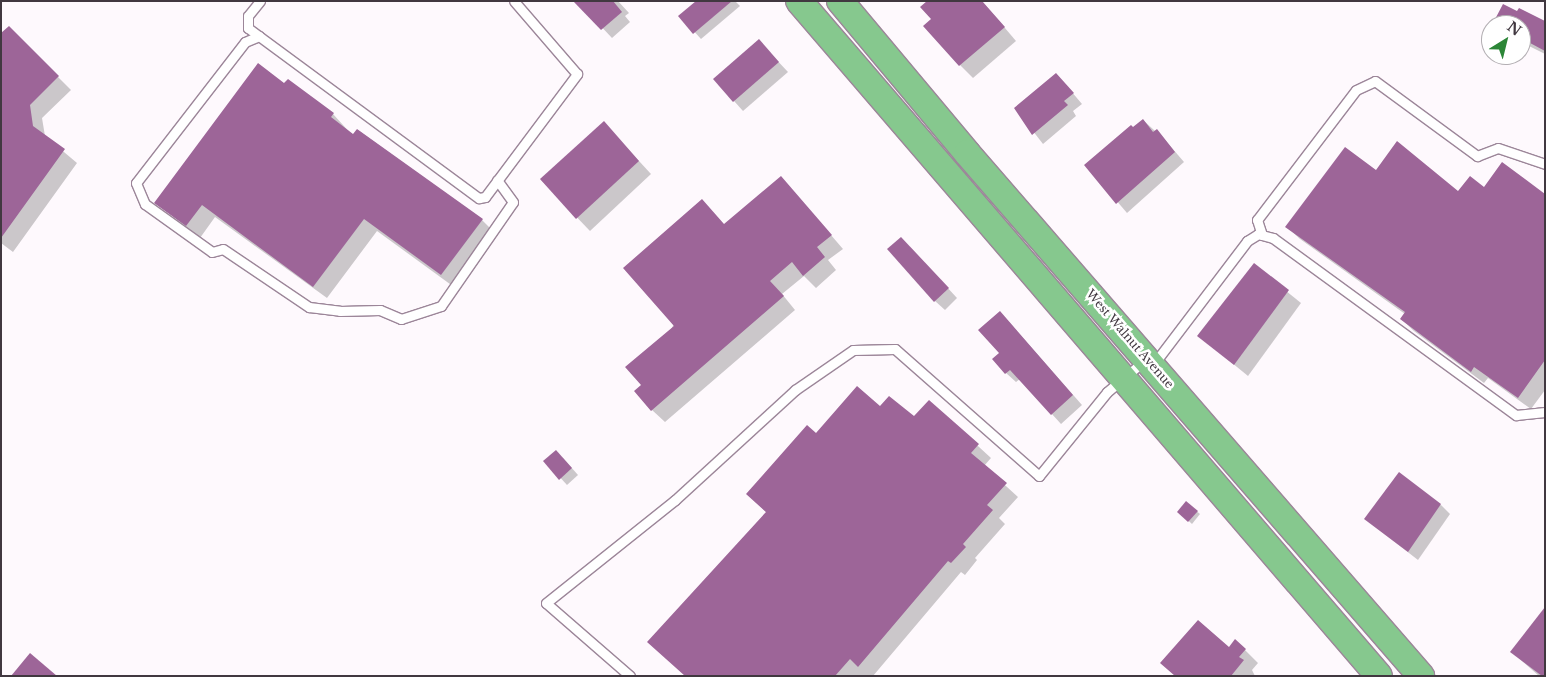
<!DOCTYPE html>
<style>
body{margin:0}
#map{position:relative;width:1546px;height:677px;overflow:hidden;background:#fef9fd;font-family:"Libre Baskerville",serif}
div>[style]{position:absolute}
.shadow>*{inset:0;background:#0003}
.building>*{inset:0;background:#9d6598}
.roads{filter:drop-shadow(1px 0 #9c8699) drop-shadow(-1px 0 #9c8699) drop-shadow(0 1px #9c8699) drop-shadow(0 -1px #9c8699)}
.service>*{height:9px;margin:-4.5px;padding:0 4.5px;transform-origin:4.5px;border-radius:4.5px;background:#fff}
.primary>*{height:26px;margin:-13px;padding:0 13px;transform-origin:13px;border-radius:13px;background:#86c88e}
span{translate:-50% -50%;white-space:nowrap;text-align:center;line-height:1.15;-webkit-text-stroke:5px #fff;paint-order:stroke}
.street-label{font-size:12px;color:#413840}
.frame{position:absolute;inset:0;border:2px solid #413840;pointer-events:none}
.north{position:absolute;left:1481px;top:15px;width:50px;height:50px;box-sizing:border-box;background:#fff;border:1px solid #b3afb3;border-radius:50%;rotate:36deg;font-size:14px;font-weight:700;line-height:20px;text-align:center;color:#413840}
.north::after{content:'';display:block;margin:auto;width:18px;height:22px;background:#2c8637;clip-path:polygon(50% 0,100% 100%,50% 72%,0 100%)}
</style>
<div id="map">
<div class="shadow">
<div style="clip-path:polygon(577px 1px,618px 1px,629px 13px,625px 16px,630px 22px,612px 38px)"></div>
<div style="clip-path:polygon(698px 1px,735px 1px,740px 6px,701px 39px,680px 16px)"></div>
<div style="clip-path:polygon(982px 1px,1016px 41px,973px 78px,960px 65px)"></div>
<div style="clip-path:polygon(1545px 23px,1545px 54px,1521px 42px,1521px 25px,1496px 25px)"></div>
<div style="clip-path:polygon(9px 28px,71px 90px,42px 118px,45px 136px,77px 163px,13px 252px,1px 243px,1px 35px)"></div>
<div style="clip-path:polygon(759px 41px,788px 72px,743px 111px,734px 101px)"></div>
<div style="clip-path:polygon(288px 80px,333px 114px,353px 136px,358px 130px,482px 220px,495px 233px,454px 287px,377px 231px,327px 298px,215px 217px,200px 238px,156px 203px)"></div>
<div style="clip-path:polygon(1065px 84px,1082px 104px,1073px 111px,1076px 116px,1043px 144px,1015px 108px)"></div>
<div style="clip-path:polygon(1143px 120px,1166px 141px,1184px 162px,1127px 213px,1086px 165px)"></div>
<div style="clip-path:polygon(604px 123px,651px 174px,590px 231px,541px 180px)"></div>
<div style="clip-path:polygon(1376px 172px,1459px 193px,1485px 188px,1545px 196px,1545px 390px,1531px 409px,1488px 378px,1484px 383px,1414px 331px,1401px 319px,1405px 314px,1300px 239px,1287px 227px)"></div>
<div style="clip-path:polygon(781px 177px,843px 249px,828px 260px,836px 270px,816px 288px,804px 276px,782px 294px,795px 310px,665px 422px,652px 410px,643px 385px,724px 225px)"></div>
<div style="clip-path:polygon(911px 248px,957px 298px,945px 310px,935px 301px)"></div>
<div style="clip-path:polygon(1254px 265px,1301px 303px,1248px 376px,1199px 336px)"></div>
<div style="clip-path:polygon(1009px 322px,1082px 405px,1061px 424px,1020px 379px,1016px 382px,1006px 373px,1001px 353px)"></div>
<div style="clip-path:polygon(929px 401px,991px 458px,984px 466px,1018px 497px,999px 518px,1005px 524px,975px 558px,977px 560px,965px 575px,961px 572px,873px 676px,685px 676px,767px 513px,747px 494px,816px 435px,880px 408px,914px 418px)"></div>
<div style="clip-path:polygon(563px 458px,578px 475px,567px 485px,545px 461px)"></div>
<div style="clip-path:polygon(1187px 503px,1200px 514px,1192px 524px,1179px 512px)"></div>
<div style="clip-path:polygon(1441px 505px,1450px 514px,1418px 560px,1365px 519px)"></div>
<div style="clip-path:polygon(1229px 648px,1245px 650px,1258px 663px,1252px 670px,1255px 676px,1175px 676px)"></div>
<div style="clip-path:polygon(1512px 652px,1545px 676px,1539px 676px)"></div>
</div>
<div class="building">
<div style="clip-path:polygon(573px 1px,613px 1px,622px 12px,601px 30px)"></div>
<div style="clip-path:polygon(696px 1px,732px 1px,693px 34px,678px 16px)"></div>
<div style="clip-path:polygon(927px 1px,982px 1px,1005px 27px,959px 66px,923px 26px,931px 19px,920px 7px)"></div>
<div style="clip-path:polygon(1503px 4px,1517px 11px,1519px 8px,1545px 21px,1545px 51px,1521px 38px,1521px 25px,1492px 25px)"></div>
<div style="clip-path:polygon(9px 26px,59px 76px,30px 105px,33px 126px,65px 149px,1px 238px,1px 33px)"></div>
<div style="clip-path:polygon(759px 39px,779px 62px,733px 102px,713px 79px)"></div>
<div style="clip-path:polygon(258px 63px,284px 83px,288px 79px,334px 113px,331px 117px,353px 134px,357px 129px,483px 219px,441px 275px,364px 219px,313px 287px,202px 205px,186px 226px,154px 203px)"></div>
<div style="clip-path:polygon(1056px 73px,1074px 93px,1064px 101px,1068px 105px,1032px 135px,1014px 108px)"></div>
<div style="clip-path:polygon(1143px 119px,1153px 132px,1157px 129px,1175px 152px,1116px 204px,1084px 165px,1131px 125px,1133px 127px)"></div>
<div style="clip-path:polygon(604px 121px,639px 161px,576px 219px,540px 179px)"></div>
<div style="clip-path:polygon(1397px 141px,1458px 191px,1470px 176px,1484px 187px,1502px 162px,1545px 194px,1545px 360px,1518px 398px,1474px 367px,1471px 372px,1400px 319px,1405px 312px,1285px 227px,1345px 147px,1376px 170px)"></div>
<div style="clip-path:polygon(781px 176px,832px 235px,817px 247px,825px 257px,803px 276px,792px 262px,770px 281px,784px 296px,651px 411px,634px 391px,641px 385px,625px 367px,674px 326px,623px 268px,702px 199px,724px 224px)"></div>
<div style="clip-path:polygon(901px 237px,949px 288px,934px 302px,887px 249px)"></div>
<div style="clip-path:polygon(1254px 263px,1289px 290px,1234px 365px,1197px 336px)"></div>
<div style="clip-path:polygon(1000px 311px,1073px 395px,1051px 415px,1010px 370px,1005px 374px,992px 359px,999px 353px,978px 330px)"></div>
<div style="clip-path:polygon(857px 386px,880px 406px,889px 396px,914px 416px,929px 400px,979px 444px,971px 453px,1007px 483px,987px 505px,993px 510px,963px 544px,966px 547px,951px 563px,948px 561px,858px 667px,850px 659px,835px 676px,685px 676px,647px 642px,766px 512px,746px 494px,807px 425px,816px 433px)"></div>
<div style="clip-path:polygon(556px 450px,572px 468px,559px 480px,543px 461px)"></div>
<div style="clip-path:polygon(1399px 472px,1441px 504px,1408px 552px,1364px 519px)"></div>
<div style="clip-path:polygon(1186px 501px,1198px 511px,1188px 522px,1177px 512px)"></div>
<div style="clip-path:polygon(1545px 607px,1545px 676px,1542px 676px,1510px 652px)"></div>
<div style="clip-path:polygon(1198px 620px,1229px 647px,1235px 639px,1246px 649px,1239px 657px,1244px 660px,1231px 676px,1175px 676px,1160px 663px)"></div>
<div style="clip-path:polygon(30px 653px,57px 676px,11px 676px)"></div>
</div>
<div class="roads">
<div class="service">
<div style="left:260px;top:1px;width:19px;rotate:129deg"></div>
<div style="left:248px;top:16px;width:12px;rotate:90deg"></div>
<div style="left:248px;top:28px;width:287px;rotate:36.4deg"></div>
<div style="left:479px;top:198px;width:6px;rotate:-9deg"></div>
<div style="left:485px;top:197px;width:154px;rotate:-53.2deg"></div>
<div style="left:577px;top:74px;width:96px;rotate:-130.8deg"></div>
<div style="left:259px;top:36px;width:15px;rotate:157deg"></div>
<div style="left:245px;top:42px;width:178px;rotate:127.7deg"></div>
<div style="left:136px;top:183px;width:23px;rotate:67deg"></div>
<div style="left:145px;top:204px;width:82px;rotate:35.6deg"></div>
<div style="left:212px;top:252px;width:11px;rotate:-15deg"></div>
<div style="left:223px;top:249px;width:104px;rotate:34deg"></div>
<div style="left:309px;top:307px;width:31px;rotate:7deg"></div>
<div style="left:340px;top:311px;width:40px;rotate:-1.4deg"></div>
<div style="left:380px;top:310px;width:23px;rotate:23deg"></div>
<div style="left:401px;top:319px;width:42px;rotate:-18deg"></div>
<div style="left:441px;top:306px;width:126px;rotate:-55.3deg"></div>
<div style="left:513px;top:202px;width:27px;rotate:-126deg"></div>
<div style="left:1262px;top:235px;width:16px;rotate:-108deg"></div>
<div style="left:1257px;top:220px;width:163px;rotate:-52.7deg"></div>
<div style="left:1356px;top:90px;width:21px;rotate:-25deg"></div>
<div style="left:1375px;top:81px;width:127px;rotate:36.3deg"></div>
<div style="left:1477px;top:156px;width:22px;rotate:-21deg"></div>
<div style="left:1498px;top:148px;width:50px;rotate:18.8deg"></div>
<div style="left:1153px;top:365px;width:156px;rotate:-52.8deg"></div>
<div style="left:1247px;top:241px;width:13px;rotate:-32deg"></div>
<div style="left:1258px;top:234px;width:16px;rotate:15deg"></div>
<div style="left:1273px;top:238px;width:301px;rotate:36.1deg"></div>
<div style="left:1516px;top:415px;width:29px;rotate:-6deg"></div>
<div style="left:630px;top:676px;width:111px;rotate:-139deg"></div>
<div style="left:546px;top:603px;width:165px;rotate:-38.6deg"></div>
<div style="left:675px;top:500px;width:163px;rotate:-42.5deg"></div>
<div style="left:795px;top:390px;width:70px;rotate:-34.6deg"></div>
<div style="left:853px;top:350px;width:42px;rotate:-1.4deg"></div>
<div style="left:895px;top:349px;width:192px;rotate:41.4deg"></div>
<div style="left:1039px;top:476px;width:108px;rotate:-51deg"></div>
<div style="left:1107px;top:392px;width:48px;rotate:-40deg"></div>
</div>
<div class="primary">
<div style="left:799px;top:1px;width:890px;rotate:49.33deg"></div>
<div style="left:840px;top:1px;width:198px;rotate:50.1deg"></div>
<div style="left:967px;top:153px;width:693px;rotate:49.04deg"></div>
</div>
</div>
<div class="street-label">
<span style="left:1130px;top:339px;rotate:49deg">West Walnut Avenue</span>
</div>
<div class="frame"></div>
<div class="north">N</div>
</div>
